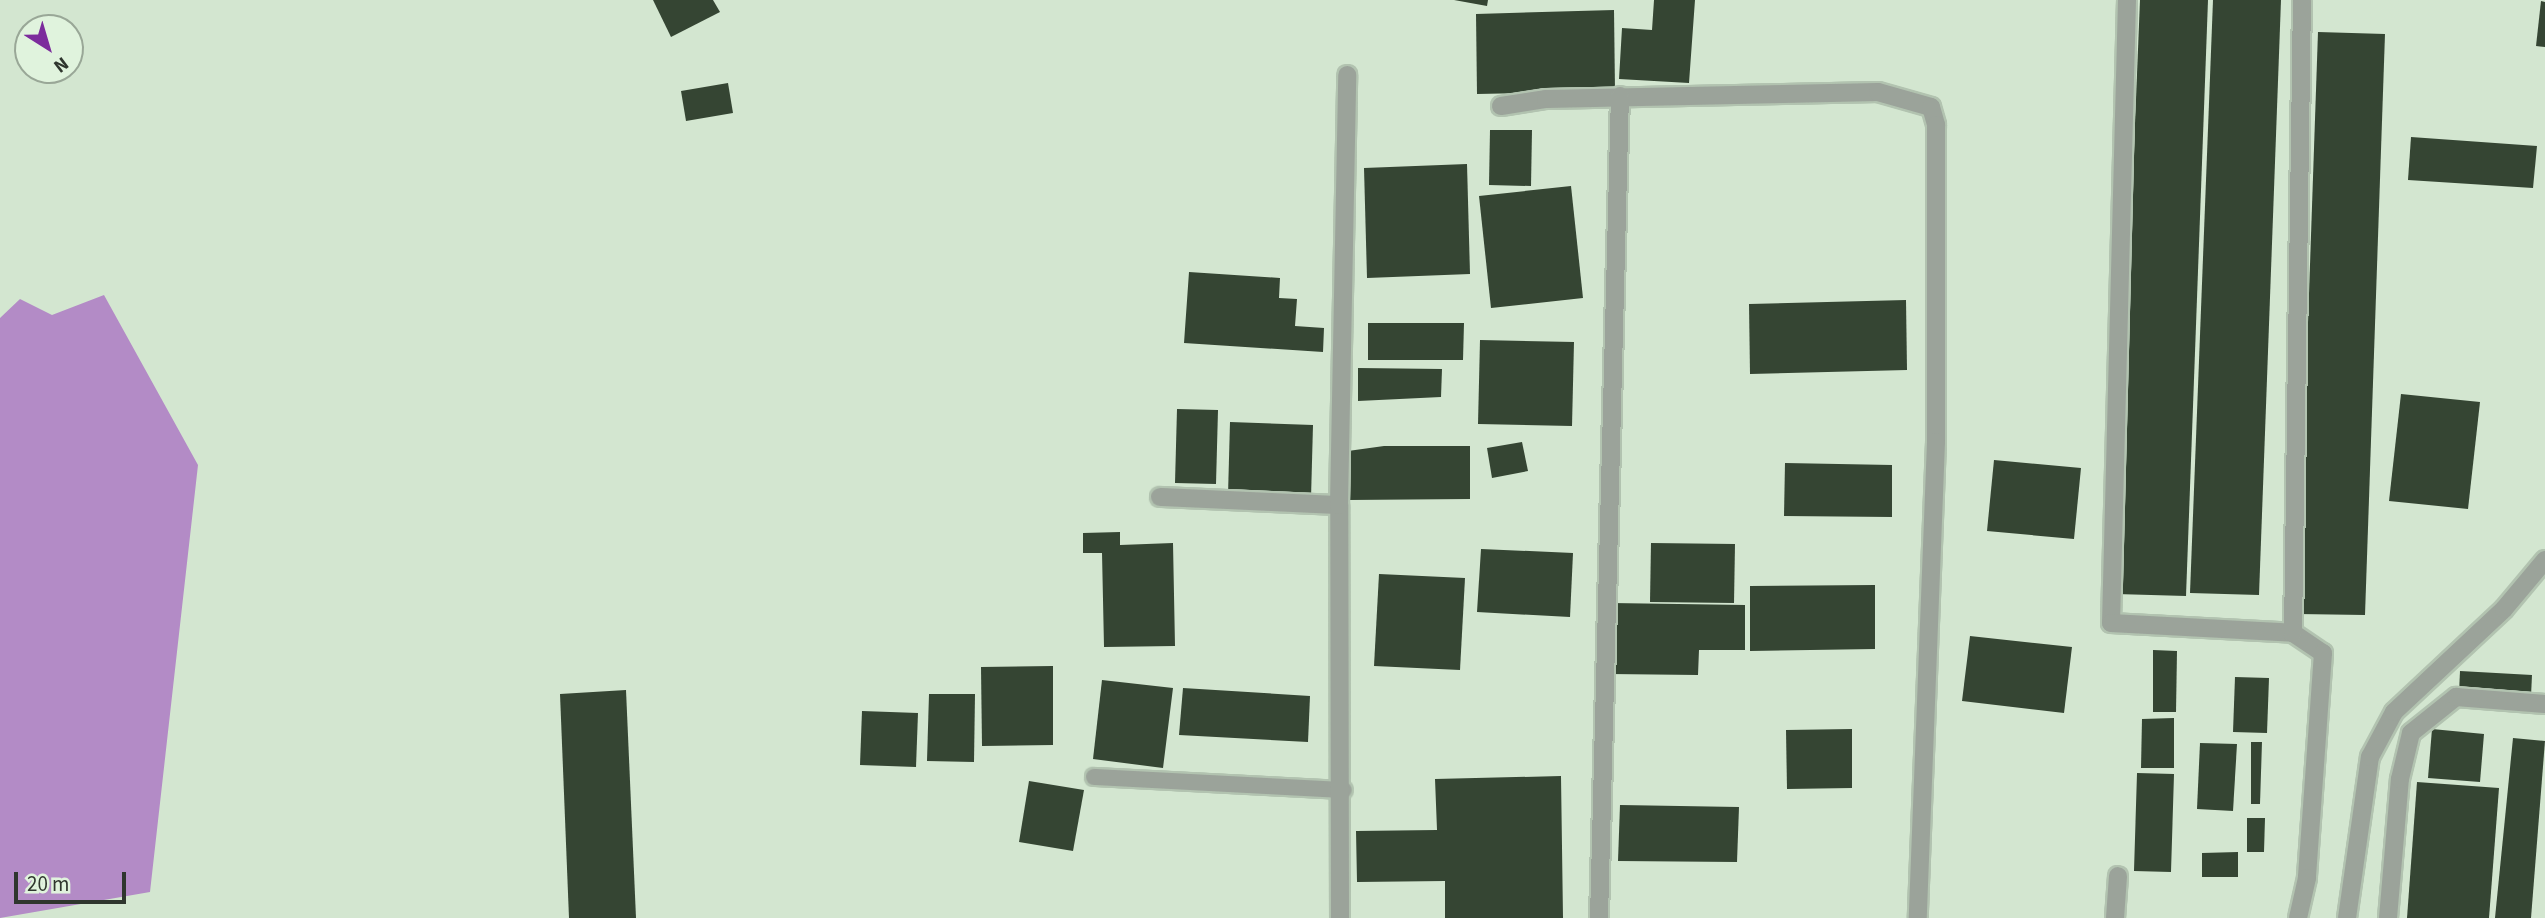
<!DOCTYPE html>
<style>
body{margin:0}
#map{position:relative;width:2545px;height:918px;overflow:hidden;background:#d3e6d0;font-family:"Source Sans 3",sans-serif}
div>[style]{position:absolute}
.water>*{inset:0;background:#b38bc6}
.building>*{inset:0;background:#354533}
.roads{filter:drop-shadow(2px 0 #b2c3b0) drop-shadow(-2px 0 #b2c3b0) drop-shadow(0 2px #b2c3b0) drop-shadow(0 -2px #b2c3b0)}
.lane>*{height:16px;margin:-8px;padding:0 8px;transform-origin:8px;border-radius:8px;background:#9ba39a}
.street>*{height:18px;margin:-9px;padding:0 9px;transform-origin:9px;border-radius:9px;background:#9ba39a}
span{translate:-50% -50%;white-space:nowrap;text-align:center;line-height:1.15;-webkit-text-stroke:7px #e0f3dd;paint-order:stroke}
.north{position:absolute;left:14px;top:14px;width:70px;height:70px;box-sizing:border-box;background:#e0f3dd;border:2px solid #99a797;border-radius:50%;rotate:143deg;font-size:19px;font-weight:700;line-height:28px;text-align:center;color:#2f362e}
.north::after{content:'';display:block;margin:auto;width:24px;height:32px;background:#7c2c9c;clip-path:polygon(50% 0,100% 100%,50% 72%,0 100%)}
.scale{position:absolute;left:14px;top:872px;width:112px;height:32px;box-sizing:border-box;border:4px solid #2f362e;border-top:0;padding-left:9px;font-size:21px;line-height:24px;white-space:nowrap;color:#2f362e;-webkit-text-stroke:5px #e0f3dd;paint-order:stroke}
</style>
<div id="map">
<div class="water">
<div style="clip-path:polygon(104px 295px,198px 465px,150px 892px,0 918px,0 318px,20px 299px,52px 315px)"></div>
</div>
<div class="building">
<div style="clip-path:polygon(653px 0,713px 0,720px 12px,671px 37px)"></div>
<div style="clip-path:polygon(1454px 0,1488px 0,1487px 6px)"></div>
<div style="clip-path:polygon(1654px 0,1695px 0,1689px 83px,1619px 79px,1622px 28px,1652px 30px)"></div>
<div style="clip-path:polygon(2140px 0,2208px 0,2186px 596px,2116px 594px)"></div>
<div style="clip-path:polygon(2213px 0,2281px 0,2259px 595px,2190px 593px)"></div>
<div style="clip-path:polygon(2541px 1px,2545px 2px,2545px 47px,2536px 46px)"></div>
<div style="clip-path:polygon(1614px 10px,1615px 91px,1477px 94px,1476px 14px)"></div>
<div style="clip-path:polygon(2318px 32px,2385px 34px,2365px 615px,2298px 614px)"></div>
<div style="clip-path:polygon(728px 83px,733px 113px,686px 121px,681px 91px)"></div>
<div style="clip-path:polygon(1490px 130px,1532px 130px,1531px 186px,1489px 185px)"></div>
<div style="clip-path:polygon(2411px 137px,2537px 146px,2533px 188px,2408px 180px)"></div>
<div style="clip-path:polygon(1467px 164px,1470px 274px,1367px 278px,1364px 168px)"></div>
<div style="clip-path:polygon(1571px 186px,1583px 298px,1491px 308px,1479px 196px)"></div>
<div style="clip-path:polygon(1189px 272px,1280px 278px,1279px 298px,1297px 299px,1295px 326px,1324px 328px,1323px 352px,1184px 343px)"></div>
<div style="clip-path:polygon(1906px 300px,1907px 370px,1750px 374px,1749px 304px)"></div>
<div style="clip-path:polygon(1368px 323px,1464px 323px,1463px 360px,1368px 360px)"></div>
<div style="clip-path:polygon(1480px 340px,1574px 342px,1572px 426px,1478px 424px)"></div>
<div style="clip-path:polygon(1358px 368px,1442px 369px,1441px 397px,1358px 401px)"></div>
<div style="clip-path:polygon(2401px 394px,2480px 402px,2468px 509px,2389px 501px)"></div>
<div style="clip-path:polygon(1177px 409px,1218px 410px,1216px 484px,1175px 483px)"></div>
<div style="clip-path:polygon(1230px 422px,1313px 425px,1311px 498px,1228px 495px)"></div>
<div style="clip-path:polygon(1522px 442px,1528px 471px,1492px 478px,1487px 448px)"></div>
<div style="clip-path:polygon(1384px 446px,1470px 446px,1470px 499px,1348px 500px,1348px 451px)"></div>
<div style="clip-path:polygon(1994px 460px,2081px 468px,2074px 539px,1987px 531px)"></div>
<div style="clip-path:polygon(1785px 463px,1892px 465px,1892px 517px,1784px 516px)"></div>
<div style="clip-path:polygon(1120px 532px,1120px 545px,1173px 543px,1175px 646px,1104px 647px,1102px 553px,1083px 553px,1083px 533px)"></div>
<div style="clip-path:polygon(1651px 543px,1735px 544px,1734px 603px,1650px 602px)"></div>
<div style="clip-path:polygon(1481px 549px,1573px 553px,1570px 617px,1477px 612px)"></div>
<div style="clip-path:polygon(1379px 574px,1465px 578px,1460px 670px,1374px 666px)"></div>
<div style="clip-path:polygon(1875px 585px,1875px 649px,1750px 651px,1750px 586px)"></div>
<div style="clip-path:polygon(1611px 603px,1745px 605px,1745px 650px,1699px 650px,1698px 675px,1610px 674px)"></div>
<div style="clip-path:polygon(1970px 636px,2072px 647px,2064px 713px,1962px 701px)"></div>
<div style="clip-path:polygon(2153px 650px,2177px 651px,2176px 712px,2153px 712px)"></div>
<div style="clip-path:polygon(1053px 666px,1053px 745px,982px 746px,981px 667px)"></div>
<div style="clip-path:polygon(2460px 671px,2532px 675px,2531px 696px,2459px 693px)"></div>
<div style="clip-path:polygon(2235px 677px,2269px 678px,2267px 733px,2233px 732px)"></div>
<div style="clip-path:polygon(1102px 680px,1173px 688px,1163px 768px,1093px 759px)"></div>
<div style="clip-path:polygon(1183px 688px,1310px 696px,1308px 742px,1179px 735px)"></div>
<div style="clip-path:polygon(626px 690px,636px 918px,569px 918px,560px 694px)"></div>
<div style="clip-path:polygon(929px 694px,975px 694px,974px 762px,927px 761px)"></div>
<div style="clip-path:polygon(862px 711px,918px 713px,916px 767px,860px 765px)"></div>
<div style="clip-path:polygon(2174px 718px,2174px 768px,2141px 768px,2142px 719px)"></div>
<div style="clip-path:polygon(1852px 729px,1852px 788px,1787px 789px,1786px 730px)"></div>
<div style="clip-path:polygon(2432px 729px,2484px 734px,2480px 782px,2428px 778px)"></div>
<div style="clip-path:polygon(2513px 738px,2545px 741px,2531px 918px,2495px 918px)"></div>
<div style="clip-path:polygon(2251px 742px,2262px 742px,2260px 804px,2251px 804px)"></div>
<div style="clip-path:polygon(2200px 743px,2237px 744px,2233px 811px,2197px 809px)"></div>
<div style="clip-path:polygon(2137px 773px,2174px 774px,2171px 872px,2134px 871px)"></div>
<div style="clip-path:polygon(1561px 776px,1563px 918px,1445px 918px,1445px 881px,1357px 882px,1356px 831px,1437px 830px,1435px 779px)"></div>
<div style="clip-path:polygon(1029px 781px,1084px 790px,1073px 851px,1019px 842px)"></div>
<div style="clip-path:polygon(2417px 782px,2499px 788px,2489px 918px,2407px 918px)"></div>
<div style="clip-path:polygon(1620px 805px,1739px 807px,1737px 862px,1618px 861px)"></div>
<div style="clip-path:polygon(2247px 818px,2265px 818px,2264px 852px,2247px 852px)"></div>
<div style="clip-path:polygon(2238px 852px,2238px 877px,2202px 877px,2202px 853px)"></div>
</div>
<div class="roads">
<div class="lane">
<div style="left:1094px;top:777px;width:250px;rotate:3deg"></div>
</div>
<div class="street">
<div style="left:2127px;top:0;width:623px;rotate:91.47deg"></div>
<div style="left:2111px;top:623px;width:182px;rotate:3.1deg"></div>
<div style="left:2293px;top:633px;width:36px;rotate:34deg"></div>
<div style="left:2323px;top:653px;width:226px;rotate:94.1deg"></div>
<div style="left:2307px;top:878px;width:41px;rotate:102.7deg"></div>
<div style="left:1501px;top:106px;width:46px;rotate:-8.8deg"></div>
<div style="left:1546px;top:99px;width:332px;rotate:-1.2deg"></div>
<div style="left:1878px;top:92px;width:55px;rotate:15.8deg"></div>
<div style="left:1931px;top:107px;width:19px;rotate:74deg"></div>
<div style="left:1936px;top:125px;width:317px;rotate:90deg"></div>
<div style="left:1936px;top:442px;width:476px;rotate:92.2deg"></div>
<div style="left:1160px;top:497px;width:179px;rotate:2.6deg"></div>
<div style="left:2293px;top:633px;width:633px;rotate:-89.19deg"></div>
<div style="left:1340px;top:918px;width:413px;rotate:-90.1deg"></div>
<div style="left:1339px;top:505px;width:430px;rotate:-88.9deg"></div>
<div style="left:1599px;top:918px;width:822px;rotate:-88.54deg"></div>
<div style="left:2115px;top:918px;width:42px;rotate:-85.9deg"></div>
<div style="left:2347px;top:918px;width:163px;rotate:-81.9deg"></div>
<div style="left:2370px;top:757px;width:51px;rotate:-61.9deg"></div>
<div style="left:2394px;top:712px;width:151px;rotate:-43.1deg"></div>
<div style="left:2504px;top:609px;width:64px;rotate:-50.1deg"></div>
<div style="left:2388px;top:918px;width:140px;rotate:-85.1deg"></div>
<div style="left:2400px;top:779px;width:47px;rotate:-76.6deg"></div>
<div style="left:2411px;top:733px;width:58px;rotate:-38.7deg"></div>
<div style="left:2456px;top:697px;width:89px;rotate:4.5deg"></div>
</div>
</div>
<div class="north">N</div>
<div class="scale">20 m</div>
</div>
